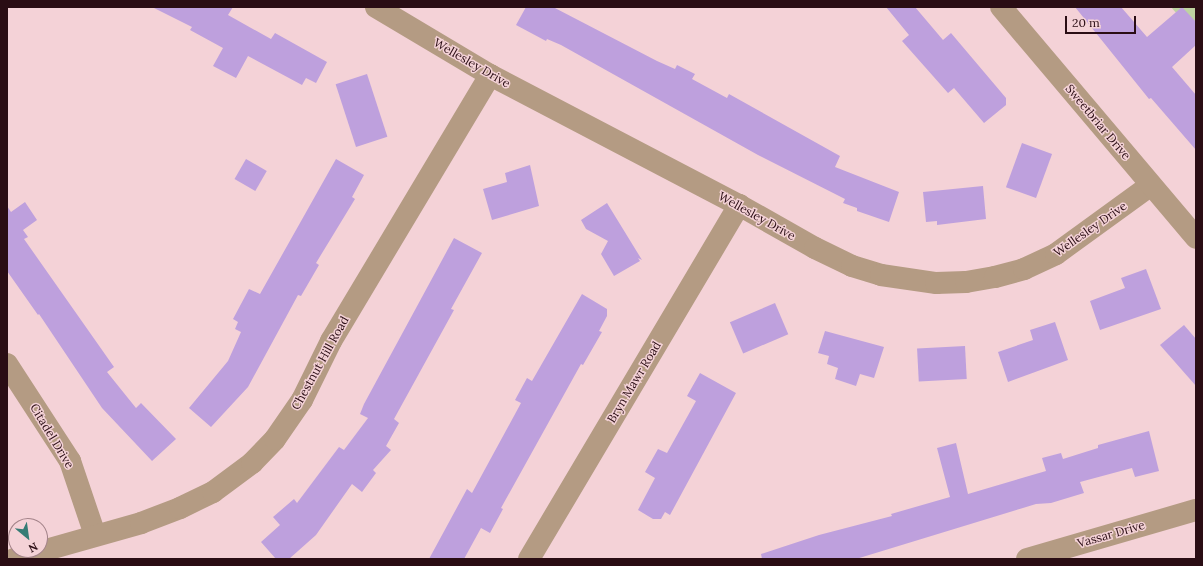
<!DOCTYPE html>
<html>
<head>
<meta charset="utf-8">
<style>
  body { margin:0 }
  #map { position:relative; width:1203px; height:566px; overflow:hidden; background:#f4d2d7; font-family:Lora,serif }
  div>[style] { position:absolute }
  .green>* { inset:0; background:#bed3a1 }
  .building>* { inset:0; background:#bea0dd; transform-origin:0 0 }
  .minor>* { height:22px; margin:-11px; padding:0 11px; transform-origin:11px; border-radius:11px; background:#b49b83 }
  span { translate:-50% -50%; white-space:nowrap; text-align:center; line-height:1.15; -webkit-text-stroke:3px #f4d2d7; paint-order:stroke }
  .street-label { font-size:12px; color:#2a0d14 }
  .frame { position:absolute; inset:0; border:8px solid #2a0d14; pointer-events:none }
  .north { position:absolute; left:8px; top:518px; width:40px; height:40px; box-sizing:border-box; background:#f4d2d7; border:1px solid #a38389; border-radius:50%; rotate:151deg; font-size:11px; font-weight:700; line-height:16px; text-align:center; color:#2a0d14 }
  .north::after { content:''; display:block; margin:auto; width:14px; height:18px; background:#357c75; clip-path:polygon(50% 0,100% 100%,50% 72%,0 100%) }
  .scale { position:absolute; left:1065px; top:16px; width:71px; height:18px; box-sizing:border-box; border:2px solid #2a0d14; border-top:0; padding-left:5px; font-size:12px; line-height:14px; white-space:nowrap; color:#2a0d14; -webkit-text-stroke:3px #f4d2d7; paint-order:stroke }
</style>
</head>
<body>
<div id="map">
  <div class="green">
    <i style="clip-path:polygon(1171px 7px,1196px 7px,1196px 36px)"></i>
  </div>
  <div class="building">
    <i style="clip-path:polygon(152px 7px,233px 7px,228px 15px,271px 39px,275px 33px,327px 62px,316px 83px,306px 78px,302px 85px,248px 56px,236px 78px,213px 66px,223px 48px,190px 30px,192px 27px)"></i>
    <i style="clip-path:polygon(526px 7px,553px 7px,657px 61px,675px 69px,677px 65px,695px 74px,692px 79px,727px 98px,729px 94px,840px 156px,835px 167px,899px 192px,889px 222px,857px 211px,857px 208px,843px 203px,845px 199px,758px 155px,561px 45px,547px 39px,546px 41px,516px 25px)"></i>
    <i style="clip-path:polygon(886px 7px,915px 7px,943px 40px,951px 33px,1006px 98px,1006px 105px,984px 123px,954px 88px,948px 93px,902px 41px,909px 35px)"></i>
    <i style="clip-path:polygon(1075px 7px,1121px 7px,1147px 37px,1182px 7px,1196px 22px,1196px 45px,1172px 67px,1196px 95px,1196px 150px,1151px 98px,1149px 99px)"></i>
    <i style="left:367px;top:74px;width:66px;height:33px;rotate:72deg"></i>
    <i style="left:1022px;top:143px;width:32px;height:47px;rotate:20deg"></i>
    <i style="left:246px;top:159px;width:24px;height:23px;rotate:30deg"></i>
    <i style="clip-path:polygon(336px 159px,364px 175px,352px 197px,355px 199px,316px 263px,319px 265px,301px 296px,298px 295px,248px 387px,211px 427px,189px 408px,228px 361px,241px 332px,235px 329px,238px 322px,233px 319px,249px 289px,260px 294px)"></i>
    <i style="clip-path:polygon(530px 165px,539px 206px,492px 220px,483px 189px,507px 182px,505px 173px)"></i>
    <i style="clip-path:polygon(983px 186px,986px 219px,937px 225px,937px 221px,926px 222px,923px 192px)"></i>
    <i style="clip-path:polygon(25px 202px,37px 220px,23px 230px,28px 237px,24px 239px,114px 367px,107px 372px,136px 408px,141px 403px,176px 439px,152px 461px,102px 408px,39px 314px,38px 315px,7px 271px,7px 206px,11px 212px)"></i>
    <i style="clip-path:polygon(607px 203px,642px 260px,638px 258px,640px 261px,614px 276px,601px 254px,608px 241px,586px 229px,581px 220px)"></i>
    <i style="clip-path:polygon(454px 238px,482px 253px,451px 309px,454px 310px,394px 419px,399px 423px,386px 446px,391px 450px,373px 470px,376px 473px,362px 492px,352px 484px,316px 535px,289px 559px,276px 559px,261px 542px,280px 525px,273px 517px,294px 499px,297px 503px,339px 447px,344px 450px,368px 418px,360px 414px,364px 404px)"></i>
    <i style="clip-path:polygon(1146px 269px,1161px 309px,1100px 330px,1090px 301px,1125px 288px,1121px 278px)"></i>
    <i style="clip-path:polygon(582px 294px,607px 309px,607px 316px,599px 331px,602px 332px,583px 365px,581px 364px,501px 508px,503px 509px,490px 533px,481px 528px,464px 559px,429px 559px,467px 489px,472px 493px,521px 403px,515px 400px,527px 378px,532px 381px)"></i>
    <i style="left:775px;top:303px;width:34px;height:49px;rotate:67deg"></i>
    <i style="clip-path:polygon(1055px 322px,1068px 360px,1008px 382px,998px 352px,1033px 340px,1030px 330px)"></i>
    <i style="clip-path:polygon(1184px 325px,1196px 339px,1196px 386px,1160px 345px)"></i>
    <i style="clip-path:polygon(825px 331px,884px 347px,874px 378px,860px 374px,856px 386px,835px 379px,838px 368px,827px 364px,829px 356px,818px 353px)"></i>
    <i style="left:965px;top:346px;width:33px;height:48px;rotate:87deg"></i>
    <i style="clip-path:polygon(700px 373px,736px 393px,670px 515px,665px 512px,661px 519px,653px 519px,638px 510px,655px 478px,645px 472px,658px 449px,667px 453px,696px 401px,687px 396px)"></i>
    <i style="clip-path:polygon(1149px 431px,1159px 471px,1135px 477px,1132px 468px,1080px 482px,1084px 493px,1051px 503px,1036px 504px,856px 559px,762px 559px,761px 554px,819px 535px,892px 516px,891px 514px,950px 497px,937px 448px,956px 443px,968px 494px,1046px 471px,1042px 458px,1061px 453px,1063px 459px,1098px 448px,1098px 445px)"></i>
  </div>
  <div class="minor">
    <i style="left:376px;top:7px;width:133px;rotate:30.8deg"></i>
    <i style="left:490px;top:75px;width:281px;rotate:27.6deg"></i>
    <i style="left:739px;top:205px;width:87px;rotate:29.5deg"></i>
    <i style="left:815px;top:248px;width:41px;rotate:25.9deg"></i>
    <i style="left:852px;top:266px;width:30px;rotate:17deg"></i>
    <i style="left:881px;top:275px;width:56px;rotate:8.3deg"></i>
    <i style="left:936px;top:283px;width:30px;rotate:-2deg"></i>
    <i style="left:966px;top:282px;width:29px;rotate:-10deg"></i>
    <i style="left:995px;top:277px;width:30px;rotate:-15deg"></i>
    <i style="left:1024px;top:269px;width:35px;rotate:-25deg"></i>
    <i style="left:1056px;top:254px;width:117px;rotate:-36deg"></i>
    <i style="left:1001px;top:7px;width:302px;rotate:49.8deg"></i>
    <i style="left:7px;top:364px;width:116px;rotate:57deg"></i>
    <i style="left:70px;top:461px;width:78px;rotate:71.3deg"></i>
    <i style="left:14px;top:559px;width:132px;rotate:-15.8deg"></i>
    <i style="left:141px;top:523px;width:42px;rotate:-21deg"></i>
    <i style="left:180px;top:508px;width:37px;rotate:-26deg"></i>
    <i style="left:213px;top:492px;width:49px;rotate:-36.6deg"></i>
    <i style="left:252px;top:463px;width:33px;rotate:-46deg"></i>
    <i style="left:275px;top:439px;width:47px;rotate:-55.3deg"></i>
    <i style="left:302px;top:400px;width:66px;rotate:-63.8deg"></i>
    <i style="left:331px;top:341px;width:310px;rotate:-59.1deg"></i>
    <i style="left:529px;top:559px;width:412px;rotate:-59.3deg"></i>
    <i style="left:1027px;top:559px;width:176px;rotate:-16.2deg"></i>
  </div>
  <div class="street-label">
    <span style="left:472px;top:63px;rotate:30deg">Wellesley Drive</span>
    <span style="left:1098px;top:122px;rotate:50deg">Sweetbriar Drive</span>
    <span style="left:757px;top:216px;rotate:29deg">Wellesley Drive</span>
    <span style="left:1090px;top:229px;rotate:-35deg">Wellesley Drive</span>
    <span style="left:320px;top:363px;rotate:-61deg">Chestnut Hill Road</span>
    <span style="left:634px;top:382px;rotate:-59deg">Bryn Mawr Road</span>
    <span style="left:52px;top:436px;rotate:59deg">Citadel Drive</span>
    <span style="left:1111px;top:534px;rotate:-16deg">Vassar Drive</span>
  </div>
  <div class="frame"></div>
  <div class="north">N</div>
  <div class="scale">20 m</div>
</div>
</body>
</html>
